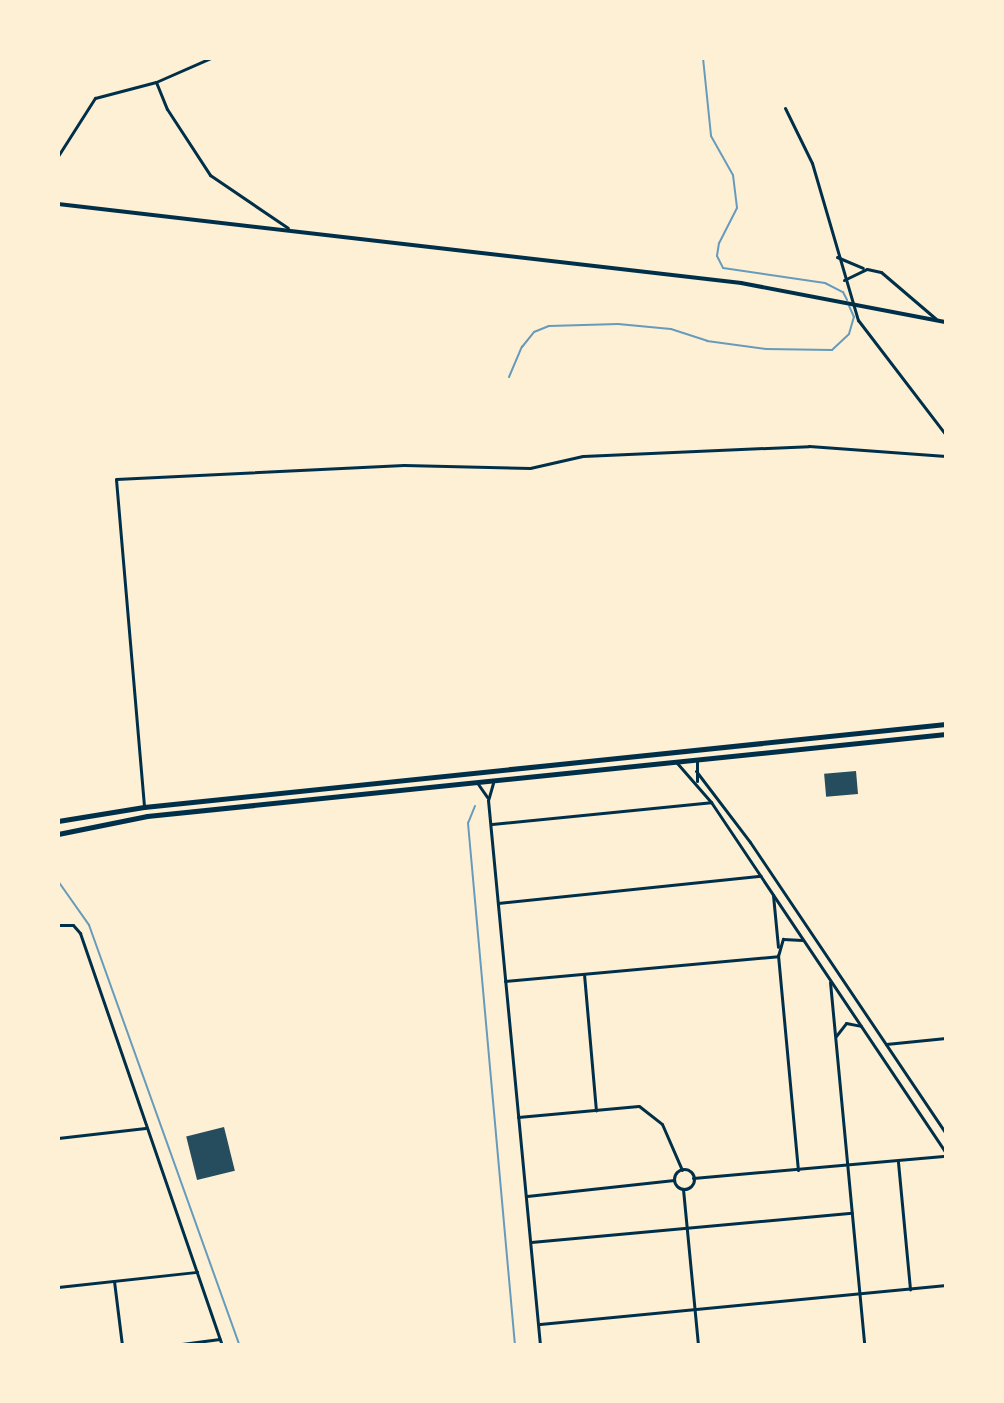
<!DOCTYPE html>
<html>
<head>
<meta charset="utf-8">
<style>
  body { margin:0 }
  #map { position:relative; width:1004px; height:1403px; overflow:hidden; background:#fdf0d5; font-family:Quicksand,sans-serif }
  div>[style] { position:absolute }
  .stream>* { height:2px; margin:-1px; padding:0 1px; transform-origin:1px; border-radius:1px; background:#669bbc }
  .building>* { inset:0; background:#264d5e; transform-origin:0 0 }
  .minor>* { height:3px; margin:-1.5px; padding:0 1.5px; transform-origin:1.5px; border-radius:1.5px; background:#003049 }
  .minor>.ring { margin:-1.5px; padding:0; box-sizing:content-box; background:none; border:3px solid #003049; border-radius:50% }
  .tertiary>* { height:4px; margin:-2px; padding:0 2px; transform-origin:2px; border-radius:2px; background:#003049 }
  .primary>* { height:5px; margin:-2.5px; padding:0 2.5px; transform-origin:2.5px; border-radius:2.5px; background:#003049 }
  span { translate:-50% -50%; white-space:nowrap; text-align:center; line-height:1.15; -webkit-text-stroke:8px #fdf0d5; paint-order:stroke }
  .frame { position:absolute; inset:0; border:60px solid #fdf0d5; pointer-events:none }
</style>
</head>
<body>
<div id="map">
  <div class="stream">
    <i style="left:703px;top:58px;width:78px;rotate:84.1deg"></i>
    <i style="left:711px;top:136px;width:45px;rotate:60.6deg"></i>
    <i style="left:733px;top:175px;width:33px;rotate:83deg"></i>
    <i style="left:737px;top:208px;width:39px;rotate:117deg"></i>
    <i style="left:719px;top:243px;width:13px;rotate:99deg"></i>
    <i style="left:717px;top:256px;width:13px;rotate:63deg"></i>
    <i style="left:723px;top:268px;width:103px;rotate:8.4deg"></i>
    <i style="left:825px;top:283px;width:20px;rotate:27deg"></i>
    <i style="left:843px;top:292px;width:9px;rotate:63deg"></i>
    <i style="left:509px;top:377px;width:33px;rotate:-67deg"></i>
    <i style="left:522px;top:347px;width:19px;rotate:-51deg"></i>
    <i style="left:534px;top:332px;width:16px;rotate:-22deg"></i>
    <i style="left:549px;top:326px;width:69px;rotate:-1.7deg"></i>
    <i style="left:618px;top:324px;width:53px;rotate:5.4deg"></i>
    <i style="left:671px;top:329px;width:38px;rotate:18deg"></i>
    <i style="left:707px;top:341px;width:60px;rotate:7.7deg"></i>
    <i style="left:766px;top:349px;width:66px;rotate:0.9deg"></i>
    <i style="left:832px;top:350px;width:23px;rotate:-43deg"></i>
    <i style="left:849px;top:334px;width:18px;rotate:-74deg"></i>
    <i style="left:854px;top:317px;width:12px;rotate:-114deg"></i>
    <i style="left:475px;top:806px;width:18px;rotate:112deg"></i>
    <i style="left:468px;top:823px;width:524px;rotate:84.86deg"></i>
    <i style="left:58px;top:881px;width:54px;rotate:54.8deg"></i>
    <i style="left:89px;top:925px;width:446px;rotate:70.3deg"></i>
  </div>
  <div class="building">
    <i style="left:856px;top:771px;width:23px;height:32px;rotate:85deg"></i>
    <i style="left:224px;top:1127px;width:45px;height:39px;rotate:76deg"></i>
  </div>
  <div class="minor">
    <i style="left:156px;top:82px;width:29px;rotate:68deg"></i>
    <i style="left:167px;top:109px;width:79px;rotate:56.9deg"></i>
    <i style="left:210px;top:175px;width:94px;rotate:34.2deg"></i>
    <i style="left:785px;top:108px;width:61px;rotate:63.9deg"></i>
    <i style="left:812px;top:163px;width:164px;rotate:73.7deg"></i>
    <i style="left:858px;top:320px;width:145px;rotate:52.6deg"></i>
    <i style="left:58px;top:156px;width:69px;rotate:-57.5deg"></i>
    <i style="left:95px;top:98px;width:63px;rotate:-14.7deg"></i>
    <i style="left:156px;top:82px;width:60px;rotate:-23.6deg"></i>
    <i style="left:837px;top:257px;width:28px;rotate:23deg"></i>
    <i style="left:844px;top:280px;width:25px;rotate:-26deg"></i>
    <i style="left:867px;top:269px;width:14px;rotate:12deg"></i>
    <i style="left:881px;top:272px;width:72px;rotate:40.5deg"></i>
    <i style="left:677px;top:763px;width:52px;rotate:48.9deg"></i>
    <i style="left:711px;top:802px;width:422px;rotate:56.2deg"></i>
    <i style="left:696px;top:771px;width:89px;rotate:52.7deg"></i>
    <i style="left:750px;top:842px;width:352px;rotate:56.1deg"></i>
    <i style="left:697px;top:781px;width:20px;rotate:-90deg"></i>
    <i style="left:493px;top:783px;width:18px;rotate:106deg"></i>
    <i style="left:488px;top:800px;width:547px;rotate:84.55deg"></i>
    <i style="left:478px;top:784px;width:16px;rotate:55deg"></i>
    <i style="left:144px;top:806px;width:328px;rotate:-94.9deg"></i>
    <i style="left:116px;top:479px;width:288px;rotate:-2.8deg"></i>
    <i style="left:404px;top:465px;width:126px;rotate:1.4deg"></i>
    <i style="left:530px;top:468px;width:54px;rotate:-12.8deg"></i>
    <i style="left:583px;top:456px;width:226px;rotate:-2.5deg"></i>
    <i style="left:809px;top:446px;width:137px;rotate:4.2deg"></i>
    <i style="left:492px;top:824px;width:220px;rotate:-5.7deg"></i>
    <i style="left:773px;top:895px;width:52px;rotate:84.5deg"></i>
    <i style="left:498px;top:903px;width:264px;rotate:-5.9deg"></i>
    <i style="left:58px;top:925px;width:15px"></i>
    <i style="left:73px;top:925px;width:11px;rotate:49deg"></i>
    <i style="left:80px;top:933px;width:436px;rotate:71deg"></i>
    <i style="left:778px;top:955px;width:216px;rotate:84.7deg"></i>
    <i style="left:584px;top:974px;width:137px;rotate:85deg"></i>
    <i style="left:505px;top:981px;width:274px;rotate:-5.2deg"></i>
    <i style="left:778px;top:956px;width:18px;rotate:-74deg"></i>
    <i style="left:783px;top:939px;width:19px;rotate:3deg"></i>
    <i style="left:830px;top:982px;width:365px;rotate:84.6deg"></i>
    <i style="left:836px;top:1036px;width:16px;rotate:-52deg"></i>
    <i style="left:846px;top:1023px;width:15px;rotate:11deg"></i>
    <i style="left:886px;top:1044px;width:60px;rotate:-5.7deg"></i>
    <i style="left:518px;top:1117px;width:121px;rotate:-5.2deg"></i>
    <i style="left:639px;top:1106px;width:29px;rotate:38deg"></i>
    <i style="left:662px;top:1124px;width:50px;rotate:66.5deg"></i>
    <i style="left:58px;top:1138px;width:88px;rotate:-6.6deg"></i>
    <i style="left:898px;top:1162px;width:128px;rotate:84.6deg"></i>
    <i class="ring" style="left:674px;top:1169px;width:17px;height:17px"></i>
    <i style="left:693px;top:1178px;width:254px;rotate:-5deg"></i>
    <i style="left:683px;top:1189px;width:157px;rotate:84.5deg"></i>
    <i style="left:527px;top:1196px;width:148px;rotate:-6.2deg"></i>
    <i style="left:531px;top:1242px;width:322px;rotate:-5.2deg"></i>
    <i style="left:114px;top:1281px;width:64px;rotate:82.9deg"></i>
    <i style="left:58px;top:1287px;width:140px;rotate:-6.2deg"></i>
    <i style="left:540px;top:1324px;width:408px;rotate:-5.5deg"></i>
    <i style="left:174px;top:1345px;width:46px;rotate:-7.4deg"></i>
  </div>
  <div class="tertiary">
    <i style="left:58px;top:204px;width:688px;rotate:6.6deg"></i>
    <i style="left:741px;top:283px;width:209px;rotate:10.8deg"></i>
  </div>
  <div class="primary">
    <i style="left:58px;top:821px;width:87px;rotate:-9.2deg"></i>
    <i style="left:144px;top:807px;width:806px;rotate:-5.91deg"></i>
    <i style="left:58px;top:834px;width:91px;rotate:-11.4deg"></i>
    <i style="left:147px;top:816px;width:803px;rotate:-5.86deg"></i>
  </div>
  <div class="frame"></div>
</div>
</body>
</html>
